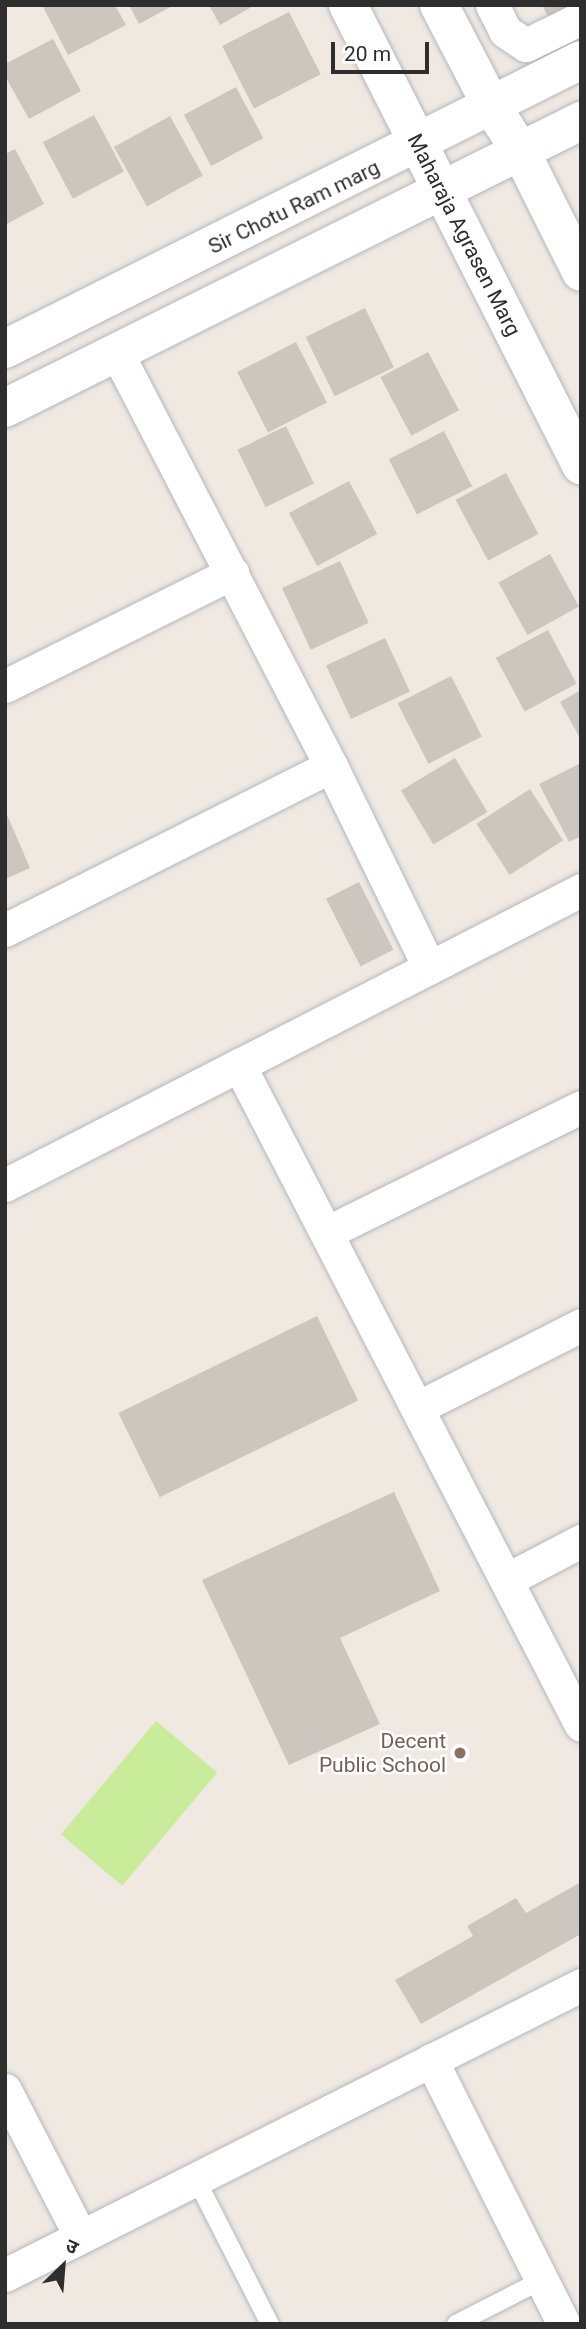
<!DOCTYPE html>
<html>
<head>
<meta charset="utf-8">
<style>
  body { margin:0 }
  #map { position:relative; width:586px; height:2329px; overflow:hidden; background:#efe9e1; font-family:Roboto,"Noto Sans Devanagari",sans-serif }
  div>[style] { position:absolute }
  .pitch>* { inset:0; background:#c9ec9a; transform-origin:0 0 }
  .building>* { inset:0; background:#cbc7bf; transform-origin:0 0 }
  .roads { filter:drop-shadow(0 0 2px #b4b7c1) drop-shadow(0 0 2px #b4b7c1) }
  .lane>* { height:18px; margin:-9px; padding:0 9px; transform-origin:9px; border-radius:9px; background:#fff }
  .street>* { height:33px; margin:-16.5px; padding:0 16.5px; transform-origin:16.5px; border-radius:16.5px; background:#fff }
  .secondary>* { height:38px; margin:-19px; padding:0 19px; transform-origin:19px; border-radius:19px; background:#fff }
  .dots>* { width:19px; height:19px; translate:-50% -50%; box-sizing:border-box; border:4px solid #fff; border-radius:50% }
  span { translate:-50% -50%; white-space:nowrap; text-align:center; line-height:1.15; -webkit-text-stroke:5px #fff; paint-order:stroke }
  .street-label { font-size:21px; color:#2e2e2e }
  .education-label { font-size:21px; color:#785e54 }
  .right { translate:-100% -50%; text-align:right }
  .frame { position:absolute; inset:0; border:7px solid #2e2e2e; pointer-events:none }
  .north { position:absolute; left:28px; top:2231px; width:70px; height:70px; -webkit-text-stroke:5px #fff; paint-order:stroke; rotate:25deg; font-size:19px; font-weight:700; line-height:28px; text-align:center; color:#2e2e2e }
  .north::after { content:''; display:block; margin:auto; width:24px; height:32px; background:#2e2e2e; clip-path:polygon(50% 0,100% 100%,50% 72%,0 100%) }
  .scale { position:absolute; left:331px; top:42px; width:98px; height:32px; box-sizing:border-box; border:4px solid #2e2e2e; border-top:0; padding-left:9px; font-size:21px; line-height:24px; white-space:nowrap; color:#2e2e2e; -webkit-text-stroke:5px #fff; paint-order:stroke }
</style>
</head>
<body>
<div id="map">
  <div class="pitch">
    <i style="left:156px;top:1721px;width:80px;height:148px;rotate:40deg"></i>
  </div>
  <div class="building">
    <i style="clip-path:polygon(42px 5px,115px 5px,126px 25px,68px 55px)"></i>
    <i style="clip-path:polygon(129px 5px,174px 5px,139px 24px)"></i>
    <i style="clip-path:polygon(209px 5px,255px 5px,220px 25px)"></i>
    <i style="clip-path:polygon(542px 5px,581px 5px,554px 29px)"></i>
    <i style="left:289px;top:12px;width:70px;height:75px;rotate:63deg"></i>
    <i style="clip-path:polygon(53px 39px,81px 91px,29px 119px,5px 76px,5px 64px)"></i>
    <i style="left:236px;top:87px;width:58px;height:59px;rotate:62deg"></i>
    <i style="left:94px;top:115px;width:64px;height:58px;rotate:62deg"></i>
    <i style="left:170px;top:116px;width:68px;height:64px;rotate:61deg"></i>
    <i style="clip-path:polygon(15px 149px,44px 204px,5px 225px,5px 154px)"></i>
    <i style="left:365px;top:308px;width:66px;height:66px;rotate:64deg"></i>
    <i style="left:296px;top:342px;width:68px;height:66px;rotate:63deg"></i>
    <i style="left:428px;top:352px;width:66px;height:54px;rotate:62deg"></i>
    <i style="left:286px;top:426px;width:64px;height:54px;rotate:64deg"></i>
    <i style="left:444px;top:431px;width:62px;height:62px;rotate:63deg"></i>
    <i style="left:506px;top:473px;width:69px;height:57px;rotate:62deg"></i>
    <i style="left:349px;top:481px;width:60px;height:68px;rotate:62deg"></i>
    <i style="left:550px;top:554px;width:60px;height:59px;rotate:61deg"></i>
    <i style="left:340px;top:561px;width:68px;height:64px;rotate:65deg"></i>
    <i style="left:548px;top:630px;width:61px;height:59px;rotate:62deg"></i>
    <i style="left:385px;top:638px;width:59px;height:65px;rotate:65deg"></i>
    <i style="left:451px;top:676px;width:68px;height:60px;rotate:63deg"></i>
    <i style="clip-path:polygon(581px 690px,581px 740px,560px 702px)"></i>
    <i style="left:455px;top:758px;width:63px;height:63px;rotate:59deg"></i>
    <i style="clip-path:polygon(581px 763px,581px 836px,569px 842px,539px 784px)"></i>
    <i style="left:530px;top:789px;width:61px;height:64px;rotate:57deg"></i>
    <i style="clip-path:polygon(5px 810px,30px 868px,5px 879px)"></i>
    <i style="left:359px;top:882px;width:76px;height:37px;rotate:63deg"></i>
    <i style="left:317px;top:1316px;width:94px;height:221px;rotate:64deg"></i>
    <i style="clip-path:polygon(394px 1492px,440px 1591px,340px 1638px,380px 1724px,289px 1765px,202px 1580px)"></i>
    <i style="clip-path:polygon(581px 1882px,581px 1934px,421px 2024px,395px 1980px,473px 1936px,467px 1926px,516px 1898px,526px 1913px)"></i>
  </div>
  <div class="roads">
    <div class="lane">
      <i style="left:196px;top:2179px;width:163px;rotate:63deg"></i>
      <i style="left:456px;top:2324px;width:97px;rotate:-27.1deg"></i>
    </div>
    <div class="street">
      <i style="left:492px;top:5px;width:29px;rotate:63deg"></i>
      <i style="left:505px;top:31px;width:25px;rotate:34deg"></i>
      <i style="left:526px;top:45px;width:61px;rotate:-26.1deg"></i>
      <i style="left:117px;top:353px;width:465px;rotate:62.6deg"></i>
      <i style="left:331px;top:766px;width:224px;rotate:64deg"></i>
      <i style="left:429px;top:967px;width:5px;rotate:-22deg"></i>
      <i style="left:5px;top:686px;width:254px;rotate:-26.5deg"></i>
      <i style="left:5px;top:930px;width:365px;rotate:-26.7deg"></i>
      <i style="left:239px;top:1065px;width:743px;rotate:62.61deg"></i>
      <i style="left:5px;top:1185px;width:647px;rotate:-27.12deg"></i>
      <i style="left:326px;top:1233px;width:284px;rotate:-26.3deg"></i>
      <i style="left:417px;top:1408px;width:184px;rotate:-26.8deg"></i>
      <i style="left:506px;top:1580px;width:85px;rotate:-27.5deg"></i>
      <i style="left:431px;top:2060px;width:296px;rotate:63.3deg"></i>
      <i style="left:5px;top:2090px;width:165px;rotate:62.7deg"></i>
      <i style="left:5px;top:2275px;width:645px;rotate:-26.72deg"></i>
    </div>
    <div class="secondary">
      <i style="left:348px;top:5px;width:516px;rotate:63.14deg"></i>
      <i style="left:439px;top:5px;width:115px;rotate:62.5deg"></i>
      <i style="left:492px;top:107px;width:54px;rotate:57.2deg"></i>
      <i style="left:521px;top:152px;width:134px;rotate:63.4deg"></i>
      <i style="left:5px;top:349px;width:644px;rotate:-26.64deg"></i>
      <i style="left:5px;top:408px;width:644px;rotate:-26.49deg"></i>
    </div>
  </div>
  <div class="dots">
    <i style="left:460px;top:1753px;background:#8d6e63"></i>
  </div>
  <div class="street-label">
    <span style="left:294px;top:207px;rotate:-26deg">Sir Chotu Ram marg</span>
    <span style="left:464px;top:235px;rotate:63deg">Maharaja Agrasen Marg</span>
  </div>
  <div class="education-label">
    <span class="right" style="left:446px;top:1753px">Decent<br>Public School</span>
  </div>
  <div class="frame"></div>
  <div class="north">उ</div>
  <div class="scale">20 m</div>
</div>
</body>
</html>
